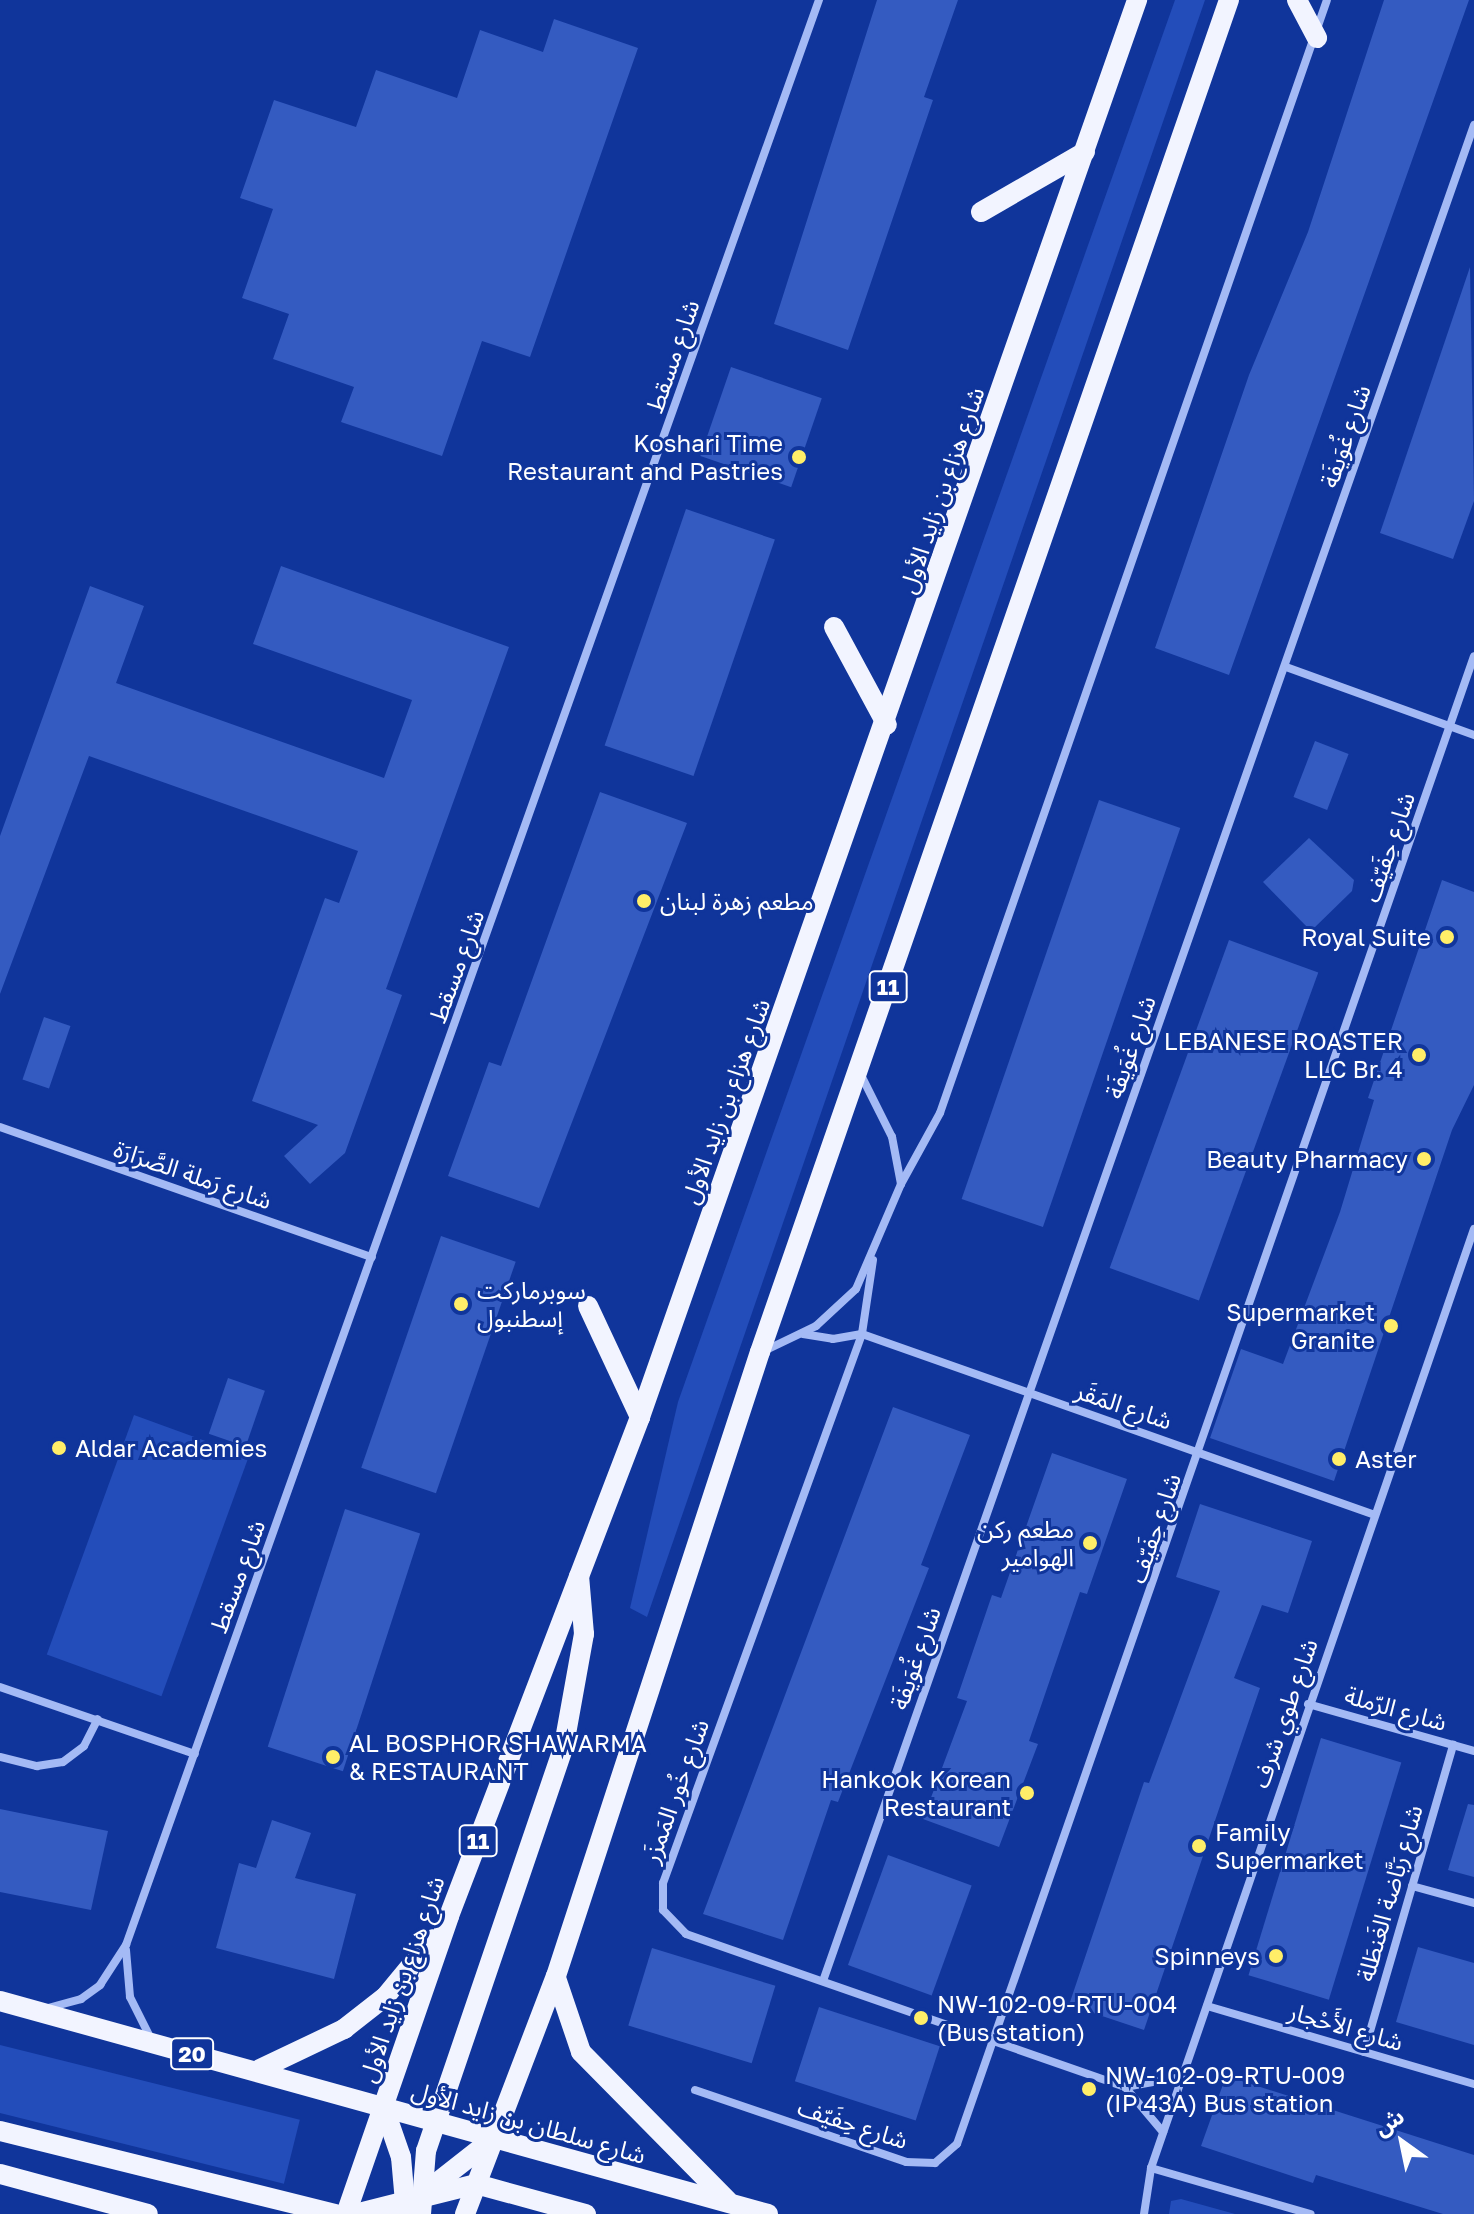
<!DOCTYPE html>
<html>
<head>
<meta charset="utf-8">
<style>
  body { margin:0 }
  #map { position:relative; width:1474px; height:2214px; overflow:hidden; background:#10359b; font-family:"Golos Text","Noto Sans Arabic",sans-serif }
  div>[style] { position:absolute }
  .green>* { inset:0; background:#234dba; transform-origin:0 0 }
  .building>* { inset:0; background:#345bc1; transform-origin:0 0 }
  .street>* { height:8px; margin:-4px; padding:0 4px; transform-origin:4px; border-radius:4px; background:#a4baf5 }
  .primary>* { height:20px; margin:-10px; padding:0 10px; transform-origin:10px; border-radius:10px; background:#f2f4ff }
  .dots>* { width:22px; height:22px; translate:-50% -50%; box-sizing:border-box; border:4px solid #10359b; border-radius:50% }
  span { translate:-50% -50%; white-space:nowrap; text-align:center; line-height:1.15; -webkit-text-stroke:6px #10359b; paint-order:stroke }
  .shield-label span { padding:2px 6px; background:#10359b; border:2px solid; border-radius:6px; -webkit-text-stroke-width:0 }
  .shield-label { font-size:22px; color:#fff; font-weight:700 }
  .street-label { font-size:24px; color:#fff }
  .poi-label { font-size:24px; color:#fff }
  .right { translate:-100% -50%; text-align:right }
  .left { translate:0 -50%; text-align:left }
  .north { position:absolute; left:1362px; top:2102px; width:80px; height:80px; -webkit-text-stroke:6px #10359b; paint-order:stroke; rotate:327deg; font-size:22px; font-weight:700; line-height:32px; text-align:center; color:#fff }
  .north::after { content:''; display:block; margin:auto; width:28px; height:36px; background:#fff; clip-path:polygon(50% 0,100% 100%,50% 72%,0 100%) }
</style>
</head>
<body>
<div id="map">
  <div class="green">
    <i style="clip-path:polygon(1175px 0,1205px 0,647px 1617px,630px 1608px,678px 1402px)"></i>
    <i style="left:134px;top:1415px;width:122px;height:255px;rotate:20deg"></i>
    <i style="left:0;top:2045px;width:309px;height:66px;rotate:14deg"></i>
    <i style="clip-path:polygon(1181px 2199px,1235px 2214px,1169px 2214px,1171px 2201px)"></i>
  </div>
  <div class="building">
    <i style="clip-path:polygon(877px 0,958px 0,924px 97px,933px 100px,848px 350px,774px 324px)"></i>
    <i style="clip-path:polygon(1384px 0,1469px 0,1229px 675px,1155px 648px,1249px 375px,1308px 232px)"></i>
    <i style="clip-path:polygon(554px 19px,638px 48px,530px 357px,482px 341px,442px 456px,341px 422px,354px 387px,273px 359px,289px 314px,242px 298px,273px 209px,240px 198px,274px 100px,356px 127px,376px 70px,457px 98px,480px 30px,543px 52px)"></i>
    <i style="clip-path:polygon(1470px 267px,1474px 501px,1453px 559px,1380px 533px)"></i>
    <i style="left:731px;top:367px;width:96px;height:94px;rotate:19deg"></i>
    <i style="left:686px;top:509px;width:94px;height:250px;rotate:19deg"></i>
    <i style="clip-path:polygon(281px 566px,509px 647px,386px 989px,402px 995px,345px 1153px,310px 1184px,284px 1156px,318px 1125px,252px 1101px,325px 898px,339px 903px,358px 851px,89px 756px,0 994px,0 836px,90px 586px,144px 606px,116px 683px,384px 778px,412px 700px,253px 644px)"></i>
    <i style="left:1315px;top:741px;width:36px;height:60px;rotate:21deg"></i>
    <i style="clip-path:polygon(600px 792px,687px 823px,539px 1208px,448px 1176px,489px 1062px,501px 1066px)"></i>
    <i style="left:1099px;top:800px;width:86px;height:422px;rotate:19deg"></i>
    <i style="clip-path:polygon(1309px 838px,1354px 880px,1352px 891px,1311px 931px,1263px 882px)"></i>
    <i style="clip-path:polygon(1442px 880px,1474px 892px,1474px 1085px,1452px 1130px,1334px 1481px,1210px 1438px,1241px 1349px,1283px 1364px,1340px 1212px,1374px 1100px,1368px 1098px)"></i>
    <i style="left:1229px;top:940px;width:95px;height:349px;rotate:20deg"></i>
    <i style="left:44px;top:1017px;width:28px;height:66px;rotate:19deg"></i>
    <i style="left:441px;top:1236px;width:79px;height:245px;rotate:19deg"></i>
    <i style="left:228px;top:1378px;width:39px;height:59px;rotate:19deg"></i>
    <i style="clip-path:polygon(893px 1407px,970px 1435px,921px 1565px,929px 1568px,838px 1802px,831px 1800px,783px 1940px,703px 1914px)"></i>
    <i style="clip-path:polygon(1052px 1453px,1127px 1479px,1087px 1594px,1080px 1592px,1029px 1741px,1038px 1744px,999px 1847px,923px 1819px,967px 1701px,957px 1698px,992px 1595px,1001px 1598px)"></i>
    <i style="clip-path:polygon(1200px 1504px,1312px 1541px,1288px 1613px,1262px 1605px,1234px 1678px,1260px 1688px,1144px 2030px,1069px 2005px,1144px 1782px,1149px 1783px,1220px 1591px,1176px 1577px)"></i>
    <i style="left:345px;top:1509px;width:79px;height:250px;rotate:18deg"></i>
    <i style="left:1321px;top:1738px;width:84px;height:248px;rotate:17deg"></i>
    <i style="clip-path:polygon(1468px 1804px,1474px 1805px,1474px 1877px,1448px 1870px)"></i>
    <i style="clip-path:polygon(0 1809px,108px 1831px,91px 1910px,0 1892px)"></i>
    <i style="clip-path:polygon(272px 1820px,311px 1833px,295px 1878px,356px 1894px,334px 1979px,216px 1948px,239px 1863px,256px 1868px)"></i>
    <i style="left:888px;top:1855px;width:89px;height:117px;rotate:20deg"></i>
    <i style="clip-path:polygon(1418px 1947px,1474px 1963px,1474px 2045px,1396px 2022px)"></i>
    <i style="left:652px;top:1948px;width:129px;height:81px;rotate:17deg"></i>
    <i style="left:819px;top:2007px;width:127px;height:78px;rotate:18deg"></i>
    <i style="clip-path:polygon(1226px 2076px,1474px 2155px,1474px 2214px,1443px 2214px,1316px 2175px,1313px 2183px,1201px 2146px)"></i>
  </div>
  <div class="street">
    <i style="left:1286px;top:667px;width:200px;rotate:19.9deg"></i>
    <i style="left:0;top:1127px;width:394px;rotate:19.3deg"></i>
    <i style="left:901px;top:1184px;width:81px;rotate:-61.2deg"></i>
    <i style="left:940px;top:1113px;width:1178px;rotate:-70.83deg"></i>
    <i style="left:873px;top:1260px;width:75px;rotate:98.5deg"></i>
    <i style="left:862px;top:1334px;width:584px;rotate:109.92deg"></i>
    <i style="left:663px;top:1883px;width:27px;rotate:90deg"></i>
    <i style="left:663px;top:1910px;width:33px;rotate:46deg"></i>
    <i style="left:686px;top:1934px;width:465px;rotate:19.2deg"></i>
    <i style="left:1125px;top:2087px;width:58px;rotate:-10deg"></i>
    <i style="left:803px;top:1334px;width:30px;rotate:9deg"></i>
    <i style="left:833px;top:1339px;width:29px;rotate:-10deg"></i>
    <i style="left:862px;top:1334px;width:541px;rotate:19.44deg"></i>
    <i style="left:764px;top:1351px;width:58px;rotate:-25.7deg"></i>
    <i style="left:816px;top:1326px;width:54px;rotate:-42.8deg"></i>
    <i style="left:856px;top:1289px;width:114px;rotate:-66.8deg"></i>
    <i style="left:901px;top:1184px;width:48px;rotate:-100.8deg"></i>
    <i style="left:892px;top:1137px;width:72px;rotate:-116.6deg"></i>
    <i style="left:0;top:1687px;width:206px;rotate:19deg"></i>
    <i style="left:1308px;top:1704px;width:173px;rotate:15.8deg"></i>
    <i style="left:0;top:1757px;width:38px;rotate:14deg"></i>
    <i style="left:37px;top:1766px;width:26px;rotate:-9deg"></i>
    <i style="left:63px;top:1762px;width:26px;rotate:-37deg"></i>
    <i style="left:84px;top:1746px;width:30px;rotate:-63deg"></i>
    <i style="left:1412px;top:1886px;width:64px;rotate:15.3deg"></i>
    <i style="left:126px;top:1950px;width:47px;rotate:85.1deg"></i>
    <i style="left:130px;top:1997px;width:47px;rotate:63.4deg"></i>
    <i style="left:823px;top:1981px;width:1967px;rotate:-70.67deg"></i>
    <i style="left:1207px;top:2006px;width:278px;rotate:16.3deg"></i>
    <i style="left:48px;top:2008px;width:34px;rotate:-15deg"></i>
    <i style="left:81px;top:1999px;width:24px;rotate:-36deg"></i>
    <i style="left:100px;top:1985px;width:48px;rotate:-57deg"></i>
    <i style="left:126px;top:1945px;width:2065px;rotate:-70.39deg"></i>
    <i style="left:1364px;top:2052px;width:320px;rotate:-73.8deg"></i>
    <i style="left:1125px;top:2087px;width:59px;rotate:49.8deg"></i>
    <i style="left:695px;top:2090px;width:223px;rotate:18.8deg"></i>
    <i style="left:906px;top:2162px;width:29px;rotate:2deg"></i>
    <i style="left:935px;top:2163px;width:29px;rotate:-41deg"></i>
    <i style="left:957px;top:2144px;width:1575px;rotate:-70.84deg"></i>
    <i style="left:1151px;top:2168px;width:166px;rotate:16.1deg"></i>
    <i style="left:1144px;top:2214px;width:47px;rotate:-81.3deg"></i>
    <i style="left:1151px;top:2168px;width:993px;rotate:-71.02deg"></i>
  </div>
  <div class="primary">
    <i style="left:1297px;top:0;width:43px;rotate:62.2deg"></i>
    <i style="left:981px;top:212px;width:120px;rotate:-30deg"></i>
    <i style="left:834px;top:627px;width:111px;rotate:61.6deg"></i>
    <i style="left:588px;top:1306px;width:123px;rotate:64.9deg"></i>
    <i style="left:556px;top:1978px;width:78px;rotate:71.3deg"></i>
    <i style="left:581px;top:2052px;width:209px;rotate:45.4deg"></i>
    <i style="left:0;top:2001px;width:797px;rotate:15.5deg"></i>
    <i style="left:256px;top:2071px;width:98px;rotate:-25.5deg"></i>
    <i style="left:344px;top:2029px;width:52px;rotate:-38deg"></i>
    <i style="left:385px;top:1997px;width:75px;rotate:-50.4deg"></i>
    <i style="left:384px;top:2108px;width:52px;rotate:70.9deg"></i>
    <i style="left:401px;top:2157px;width:56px;rotate:84.9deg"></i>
    <i style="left:0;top:2131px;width:346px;rotate:13.9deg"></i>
    <i style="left:0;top:2174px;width:153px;rotate:15.1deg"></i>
    <i style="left:430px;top:2188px;width:76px;rotate:-38.1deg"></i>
    <i style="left:346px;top:2214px;width:315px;rotate:-70.9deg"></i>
    <i style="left:449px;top:1916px;width:534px;rotate:-69.05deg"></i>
    <i style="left:640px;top:1417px;width:1502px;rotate:-70.67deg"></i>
    <i style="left:355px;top:2214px;width:44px;rotate:-14.3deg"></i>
    <i style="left:386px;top:2214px;width:38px;rotate:-25deg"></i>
    <i style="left:420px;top:2198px;width:58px;rotate:-14deg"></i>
    <i style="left:476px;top:2184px;width:114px;rotate:15.3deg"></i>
    <i style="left:421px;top:2214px;width:63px;rotate:-85.5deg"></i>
    <i style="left:426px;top:2151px;width:429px;rotate:-71.2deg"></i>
    <i style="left:564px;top:1745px;width:113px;rotate:-79.8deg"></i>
    <i style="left:584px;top:1634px;width:58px;rotate:-94.9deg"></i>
    <i style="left:465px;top:2214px;width:255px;rotate:-69.1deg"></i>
    <i style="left:556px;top:1976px;width:656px;rotate:-71.9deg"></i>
    <i style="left:760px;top:1352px;width:1431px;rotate:-70.87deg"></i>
  </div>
  <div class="dots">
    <i style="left:799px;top:457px;background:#ffee68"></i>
    <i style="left:644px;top:901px;background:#ffee68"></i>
    <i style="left:1447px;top:937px;background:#ffee68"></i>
    <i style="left:1419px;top:1055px;background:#ffee68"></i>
    <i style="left:1424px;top:1159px;background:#ffee68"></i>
    <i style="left:461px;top:1304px;background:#ffee68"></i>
    <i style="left:1391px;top:1326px;background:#ffee68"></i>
    <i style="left:59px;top:1448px;background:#ffee68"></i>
    <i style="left:1339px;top:1459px;background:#ffee68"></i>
    <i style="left:1090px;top:1543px;background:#ffee68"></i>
    <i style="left:333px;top:1757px;background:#ffee68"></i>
    <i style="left:1027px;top:1793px;background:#ffee68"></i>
    <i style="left:1199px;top:1846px;background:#ffee68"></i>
    <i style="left:1276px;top:1956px;background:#ffee68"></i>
    <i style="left:921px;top:2018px;background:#ffee68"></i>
    <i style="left:1089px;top:2089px;background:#ffee68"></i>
  </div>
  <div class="shield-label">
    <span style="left:888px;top:987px">11</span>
    <span style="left:478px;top:1841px">11</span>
    <span style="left:192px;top:2054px">20</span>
  </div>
  <div class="street-label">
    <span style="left:672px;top:356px;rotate:-71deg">شارع مسقط</span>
    <span style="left:1345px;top:436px;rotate:-71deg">شارع غُوَيفَة</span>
    <span style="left:941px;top:490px;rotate:-71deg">شارع هزاع بن زايد الأول</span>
    <span style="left:1388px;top:847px;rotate:-71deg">شارع حِفَيّف</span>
    <span style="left:456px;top:966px;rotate:-70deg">شارع مسقط</span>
    <span style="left:1130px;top:1047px;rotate:-71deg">شارع غُوَيفَة</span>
    <span style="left:725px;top:1101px;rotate:-70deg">شارع هزاع بن زايد الأول</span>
    <span style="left:193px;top:1174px;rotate:19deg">شارع رَملة الصَّرَارَة</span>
    <span style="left:1124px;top:1405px;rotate:19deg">شارع المَقَر</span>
    <span style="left:1154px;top:1528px;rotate:-71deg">شارع حِفَيّف</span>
    <span style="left:237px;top:1576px;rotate:-70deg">شارع مسقط</span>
    <span style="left:915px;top:1658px;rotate:-71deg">شارع غُوَيفَة</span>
    <span style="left:1396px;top:1708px;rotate:16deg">شارع الرّملة</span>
    <span style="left:1284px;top:1713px;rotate:-71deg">شارع طوي شرف</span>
    <span style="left:675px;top:1791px;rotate:-70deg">شارع خُور المَمزَر</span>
    <span style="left:1389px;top:1893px;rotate:-74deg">شارع رَبَّاضة الغَنطَلة</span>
    <span style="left:401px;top:1979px;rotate:-71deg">شارع هزاع بن زايد الأول</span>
    <span style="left:1346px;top:2026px;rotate:16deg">شارع الأَحْجار</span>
    <span style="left:529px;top:2122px;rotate:16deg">شارع سلطان بن زايد الأول</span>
    <span style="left:853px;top:2123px;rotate:18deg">شارع حِفَيّف</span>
  </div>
  <div class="poi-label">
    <span class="right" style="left:783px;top:457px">Koshari Time<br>Restaurant and Pastries</span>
    <span class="left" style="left:660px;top:901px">مطعم زهرة لبنان</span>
    <span class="right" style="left:1431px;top:937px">Royal Suite</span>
    <span class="right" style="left:1403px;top:1055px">LEBANESE ROASTER<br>LLC Br. 4</span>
    <span class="right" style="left:1408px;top:1159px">Beauty Pharmacy</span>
    <span class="left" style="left:477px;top:1304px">سوبرماركت<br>إسطنبول</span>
    <span class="right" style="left:1375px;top:1326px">Supermarket<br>Granite</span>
    <span class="left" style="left:75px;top:1448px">Aldar Academies</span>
    <span class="left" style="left:1355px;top:1459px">Aster</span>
    <span class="right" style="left:1074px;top:1543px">مطعم ركن<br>الهوامير</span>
    <span class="left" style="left:349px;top:1757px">AL BOSPHOR SHAWARMA<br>&amp; RESTAURANT</span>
    <span class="right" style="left:1011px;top:1793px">Hankook Korean<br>Restaurant</span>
    <span class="left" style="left:1215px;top:1846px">Family<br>Supermarket</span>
    <span class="right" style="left:1260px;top:1956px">Spinneys</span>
    <span class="left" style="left:937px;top:2018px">NW-102-09-RTU-004<br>(Bus station)</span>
    <span class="left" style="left:1105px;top:2089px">NW-102-09-RTU-009<br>(IP 43A) Bus station</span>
  </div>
  <div class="north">ش</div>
</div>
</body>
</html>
